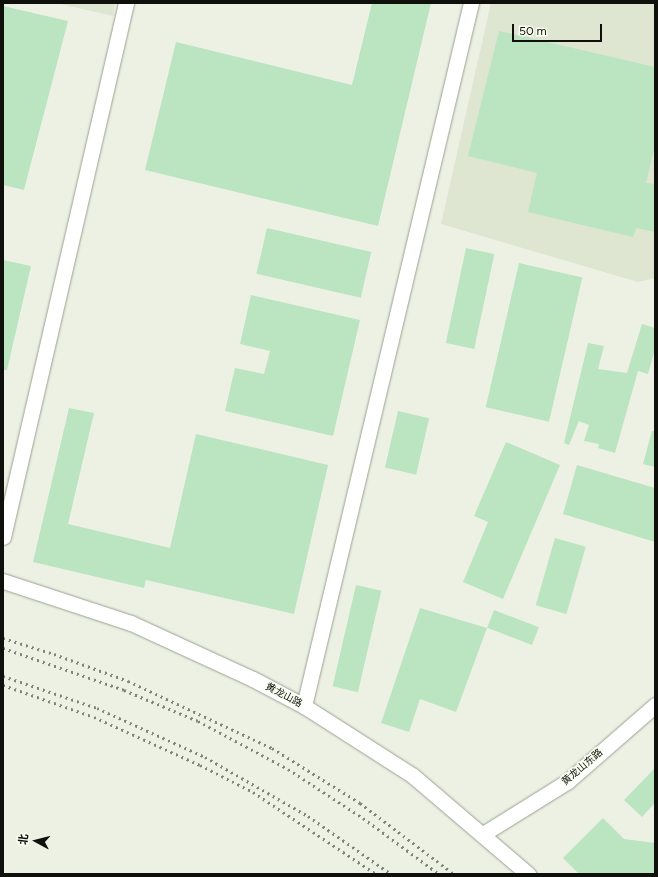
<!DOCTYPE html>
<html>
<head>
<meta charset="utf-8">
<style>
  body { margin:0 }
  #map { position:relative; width:658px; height:877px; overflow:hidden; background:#edf1e4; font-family:Figtree,"Noto Sans SC",sans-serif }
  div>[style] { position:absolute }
  .built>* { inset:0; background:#dee5d1 }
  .building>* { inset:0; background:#bbe4c1; transform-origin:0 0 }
  .roads { filter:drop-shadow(0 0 1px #9ca094) drop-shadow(0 0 1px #9ca094) }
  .minor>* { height:15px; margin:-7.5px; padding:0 7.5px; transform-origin:7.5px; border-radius:7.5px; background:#fff }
  .rail>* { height:3px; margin-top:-1.5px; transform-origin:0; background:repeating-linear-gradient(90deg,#81847b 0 2px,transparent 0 6px) }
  span { translate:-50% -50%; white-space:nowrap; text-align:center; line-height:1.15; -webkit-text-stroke:3px #fafef1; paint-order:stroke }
  .street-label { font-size:10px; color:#0f100c }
  .frame { position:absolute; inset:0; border:4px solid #0f100c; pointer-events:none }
  .north { position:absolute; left:16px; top:821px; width:40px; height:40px; -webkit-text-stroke:3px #fafef1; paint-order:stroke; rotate:277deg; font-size:11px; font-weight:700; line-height:16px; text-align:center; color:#0f100c }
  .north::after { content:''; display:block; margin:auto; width:14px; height:18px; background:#0f100c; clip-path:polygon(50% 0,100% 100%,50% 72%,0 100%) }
  .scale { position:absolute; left:512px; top:24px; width:90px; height:18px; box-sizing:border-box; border:2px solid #0f100c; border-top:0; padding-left:5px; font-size:12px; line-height:14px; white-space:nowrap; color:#0f100c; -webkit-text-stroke:3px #fafef1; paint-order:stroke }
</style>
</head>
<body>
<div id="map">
  <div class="built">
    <i style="clip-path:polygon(56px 3px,115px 3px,113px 16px)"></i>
    <i style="clip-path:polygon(491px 3px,655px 3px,655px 278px,638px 282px,441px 224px)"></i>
  </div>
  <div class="building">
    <i style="clip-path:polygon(372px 3px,431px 3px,378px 226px,145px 170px,176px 42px,352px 85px)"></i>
    <i style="clip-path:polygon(3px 6px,68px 21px,24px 190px,3px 185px)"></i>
    <i style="clip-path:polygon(499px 31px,655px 67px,655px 145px,646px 183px,655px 184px,655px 232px,636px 228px,633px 237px,528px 212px,537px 173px,468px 156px)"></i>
    <i style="left:267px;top:228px;width:107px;height:47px;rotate:13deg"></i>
    <i style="left:466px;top:248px;width:29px;height:97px;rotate:12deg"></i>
    <i style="clip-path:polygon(3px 260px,31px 266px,7px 370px,3px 370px)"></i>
    <i style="left:519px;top:263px;width:65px;height:148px;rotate:13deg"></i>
    <i style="clip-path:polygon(251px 295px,360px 320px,333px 436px,225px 411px,235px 368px,264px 374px,270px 351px,240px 344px)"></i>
    <i style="clip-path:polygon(642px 324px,655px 328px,655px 349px,648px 374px,638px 371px,615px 453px,598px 448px,599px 444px,584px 441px,589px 425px,579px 421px,569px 445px,564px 443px,588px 343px,604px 346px,598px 369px,627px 373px)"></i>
    <i style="clip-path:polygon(69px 408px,94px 413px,68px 524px,170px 548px,196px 434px,328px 465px,294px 614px,146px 580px,144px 588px,33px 562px)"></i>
    <i style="left:398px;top:411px;width:32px;height:58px;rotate:13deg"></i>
    <i style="clip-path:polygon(652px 431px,655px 431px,655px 467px,643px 464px)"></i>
    <i style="clip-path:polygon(506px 442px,560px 465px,503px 599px,463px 582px,488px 522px,474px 516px)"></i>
    <i style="clip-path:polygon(577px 465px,655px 488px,655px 542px,563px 514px)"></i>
    <i style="left:555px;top:538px;width:32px;height:70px;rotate:16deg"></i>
    <i style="left:356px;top:585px;width:26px;height:104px;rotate:13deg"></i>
    <i style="clip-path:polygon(420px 608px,487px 628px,456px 712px,420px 699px,409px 732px,381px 723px)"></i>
    <i style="left:494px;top:610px;width:48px;height:19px;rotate:21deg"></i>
    <i style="clip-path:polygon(655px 768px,655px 803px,642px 817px,624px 800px)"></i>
    <i style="clip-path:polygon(603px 818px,624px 839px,655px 843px,655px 874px,579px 874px,563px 858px)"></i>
  </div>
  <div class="roads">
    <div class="minor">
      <i style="left:3px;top:537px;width:548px;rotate:-77.03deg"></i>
      <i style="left:3px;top:581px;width:135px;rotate:18.2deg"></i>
      <i style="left:131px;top:623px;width:134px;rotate:24.7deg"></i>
      <i style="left:253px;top:679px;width:58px;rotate:27.9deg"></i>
      <i style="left:304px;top:706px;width:128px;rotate:32.6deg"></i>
      <i style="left:412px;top:775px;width:153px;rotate:40.5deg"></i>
      <i style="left:304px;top:706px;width:723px;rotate:-76.64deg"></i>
      <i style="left:483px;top:834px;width:100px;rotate:-31.9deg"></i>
      <i style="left:568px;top:781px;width:116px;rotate:-41.1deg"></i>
    </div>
  </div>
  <div class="rail">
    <i style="left:3px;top:638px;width:53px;rotate:17.4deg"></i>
    <i style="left:54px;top:654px;width:79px;rotate:20deg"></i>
    <i style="left:128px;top:681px;width:159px;rotate:25deg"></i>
    <i style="left:272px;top:748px;width:104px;rotate:32deg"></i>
    <i style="left:360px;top:803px;width:118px;rotate:37.1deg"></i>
    <i style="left:3px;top:648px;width:128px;rotate:19.1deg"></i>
    <i style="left:124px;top:690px;width:80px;rotate:22.7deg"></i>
    <i style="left:198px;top:721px;width:102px;rotate:28.1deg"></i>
    <i style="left:288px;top:769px;width:90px;rotate:33.2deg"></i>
    <i style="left:363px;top:818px;width:94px;rotate:36.4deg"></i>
    <i style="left:3px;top:676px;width:99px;rotate:18.8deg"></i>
    <i style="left:97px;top:708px;width:119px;rotate:24.4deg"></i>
    <i style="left:205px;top:757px;width:119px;rotate:29.8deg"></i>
    <i style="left:308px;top:816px;width:101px;rotate:34.9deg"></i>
    <i style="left:3px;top:685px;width:96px;rotate:19.4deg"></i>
    <i style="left:94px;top:717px;width:116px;rotate:24.4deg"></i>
    <i style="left:200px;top:765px;width:59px;rotate:27deg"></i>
    <i style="left:253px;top:792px;width:148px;rotate:33.7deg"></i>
  </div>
  <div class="street-label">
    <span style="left:284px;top:695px;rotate:28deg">黄龙山路</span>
    <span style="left:582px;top:767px;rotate:-40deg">黄龙山东路</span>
  </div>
  <div class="frame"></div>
  <div class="north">北</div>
  <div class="scale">50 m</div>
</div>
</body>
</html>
